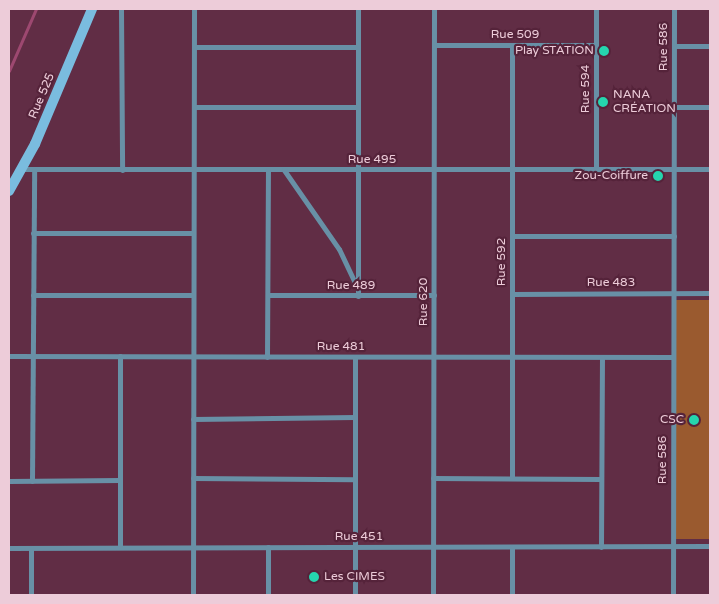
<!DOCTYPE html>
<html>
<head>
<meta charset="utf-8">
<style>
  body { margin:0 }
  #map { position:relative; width:719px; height:604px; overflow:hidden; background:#612d45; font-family:"Varela Round",sans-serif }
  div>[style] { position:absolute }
  .green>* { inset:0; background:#9a5a2f; transform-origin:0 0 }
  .stream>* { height:2.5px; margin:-1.25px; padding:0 1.25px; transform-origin:1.25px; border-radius:1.25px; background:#9d4870 }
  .minor>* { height:5px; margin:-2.5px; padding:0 2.5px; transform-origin:2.5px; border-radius:2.5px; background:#6890a6 }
  .secondary>* { height:10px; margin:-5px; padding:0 5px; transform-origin:5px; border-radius:5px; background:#7abcdf }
  .dots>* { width:14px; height:14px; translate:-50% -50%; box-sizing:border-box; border:2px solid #55233a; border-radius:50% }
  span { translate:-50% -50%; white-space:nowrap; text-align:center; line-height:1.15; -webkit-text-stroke:4.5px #55233a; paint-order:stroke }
  .street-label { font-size:12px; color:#edccd9 }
  .poi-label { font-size:12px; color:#edccd9 }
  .right { translate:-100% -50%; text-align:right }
  .left { translate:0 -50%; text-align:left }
  .frame { position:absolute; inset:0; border:10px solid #edccd9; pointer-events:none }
</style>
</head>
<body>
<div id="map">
  <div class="green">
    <i style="left:676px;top:300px;width:34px;height:239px"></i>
  </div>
  <div class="stream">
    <i style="left:9px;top:71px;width:68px;rotate:-66.5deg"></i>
  </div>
  <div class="minor">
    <i style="left:121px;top:9px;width:161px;rotate:89.6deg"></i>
    <i style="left:434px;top:45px;width:162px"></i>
    <i style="left:674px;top:46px;width:36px"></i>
    <i style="left:194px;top:47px;width:164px"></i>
    <i style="left:194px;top:107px;width:164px"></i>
    <i style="left:674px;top:107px;width:36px"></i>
    <i style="left:22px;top:169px;width:688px"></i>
    <i style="left:596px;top:169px;width:160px;rotate:-90deg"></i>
    <i style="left:284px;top:170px;width:96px;rotate:55.2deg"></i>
    <i style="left:339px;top:249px;width:42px;rotate:64.7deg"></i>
    <i style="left:33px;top:233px;width:160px"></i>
    <i style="left:512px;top:236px;width:162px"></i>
    <i style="left:512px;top:294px;width:198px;rotate:-0.3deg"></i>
    <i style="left:33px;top:295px;width:160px"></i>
    <i style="left:268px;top:295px;width:166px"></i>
    <i style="left:358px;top:296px;width:287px;rotate:-90deg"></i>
    <i style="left:9px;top:356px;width:664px;rotate:0.09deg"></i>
    <i style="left:267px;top:357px;width:187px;rotate:-89.7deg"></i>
    <i style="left:193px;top:419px;width:162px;rotate:-0.7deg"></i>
    <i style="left:193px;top:478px;width:162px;rotate:0.4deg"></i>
    <i style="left:433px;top:478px;width:168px;rotate:0.3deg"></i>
    <i style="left:512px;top:478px;width:433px;rotate:-90deg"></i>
    <i style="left:9px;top:481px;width:111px;rotate:-0.5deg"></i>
    <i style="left:32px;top:481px;width:311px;rotate:-89.6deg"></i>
    <i style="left:120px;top:547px;width:191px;rotate:-90deg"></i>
    <i style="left:601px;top:547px;width:190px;rotate:-89.7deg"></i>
    <i style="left:9px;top:548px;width:701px;rotate:-0.16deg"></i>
    <i style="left:31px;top:595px;width:47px;rotate:-90deg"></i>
    <i style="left:193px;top:595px;width:586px;rotate:-89.9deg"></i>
    <i style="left:268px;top:595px;width:48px;rotate:-90deg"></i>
    <i style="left:355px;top:595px;width:238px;rotate:-90deg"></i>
    <i style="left:433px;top:595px;width:586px;rotate:-89.9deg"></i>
    <i style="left:512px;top:595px;width:48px;rotate:-90deg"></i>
    <i style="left:673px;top:595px;width:586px;rotate:-89.9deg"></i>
  </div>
  <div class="secondary">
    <i style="left:9px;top:191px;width:54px;rotate:-61deg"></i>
    <i style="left:35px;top:144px;width:147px;rotate:-67.1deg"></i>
  </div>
  <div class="dots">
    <i style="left:604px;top:51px;background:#25d5ae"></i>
    <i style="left:603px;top:102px;background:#25d5ae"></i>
    <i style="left:658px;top:176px;background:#25d5ae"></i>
    <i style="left:694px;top:420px;background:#25d5ae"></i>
    <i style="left:314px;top:577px;background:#25d5ae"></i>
  </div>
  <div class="street-label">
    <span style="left:515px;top:35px">Rue 509</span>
    <span style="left:664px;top:47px;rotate:-90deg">Rue 586</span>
    <span style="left:586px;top:89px;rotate:-90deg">Rue 594</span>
    <span style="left:42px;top:96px;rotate:-67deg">Rue 525</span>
    <span style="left:372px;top:160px">Rue 495</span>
    <span style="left:502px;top:262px;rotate:-90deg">Rue 592</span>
    <span style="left:611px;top:283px">Rue 483</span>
    <span style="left:351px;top:286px">Rue 489</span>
    <span style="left:424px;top:302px;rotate:-90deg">Rue 620</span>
    <span style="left:341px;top:347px">Rue 481</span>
    <span style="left:663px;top:460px;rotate:-90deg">Rue 586</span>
    <span style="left:359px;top:537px">Rue 451</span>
  </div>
  <div class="poi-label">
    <span class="right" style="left:594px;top:51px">Play STATION</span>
    <span class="left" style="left:613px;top:102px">NANA<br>CRÉATION</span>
    <span class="right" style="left:648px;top:176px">Zou-Coiffure</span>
    <span class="right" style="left:684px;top:420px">CSC</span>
    <span class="left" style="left:324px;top:577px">Les CIMES</span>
  </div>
  <div class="frame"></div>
</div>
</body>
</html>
